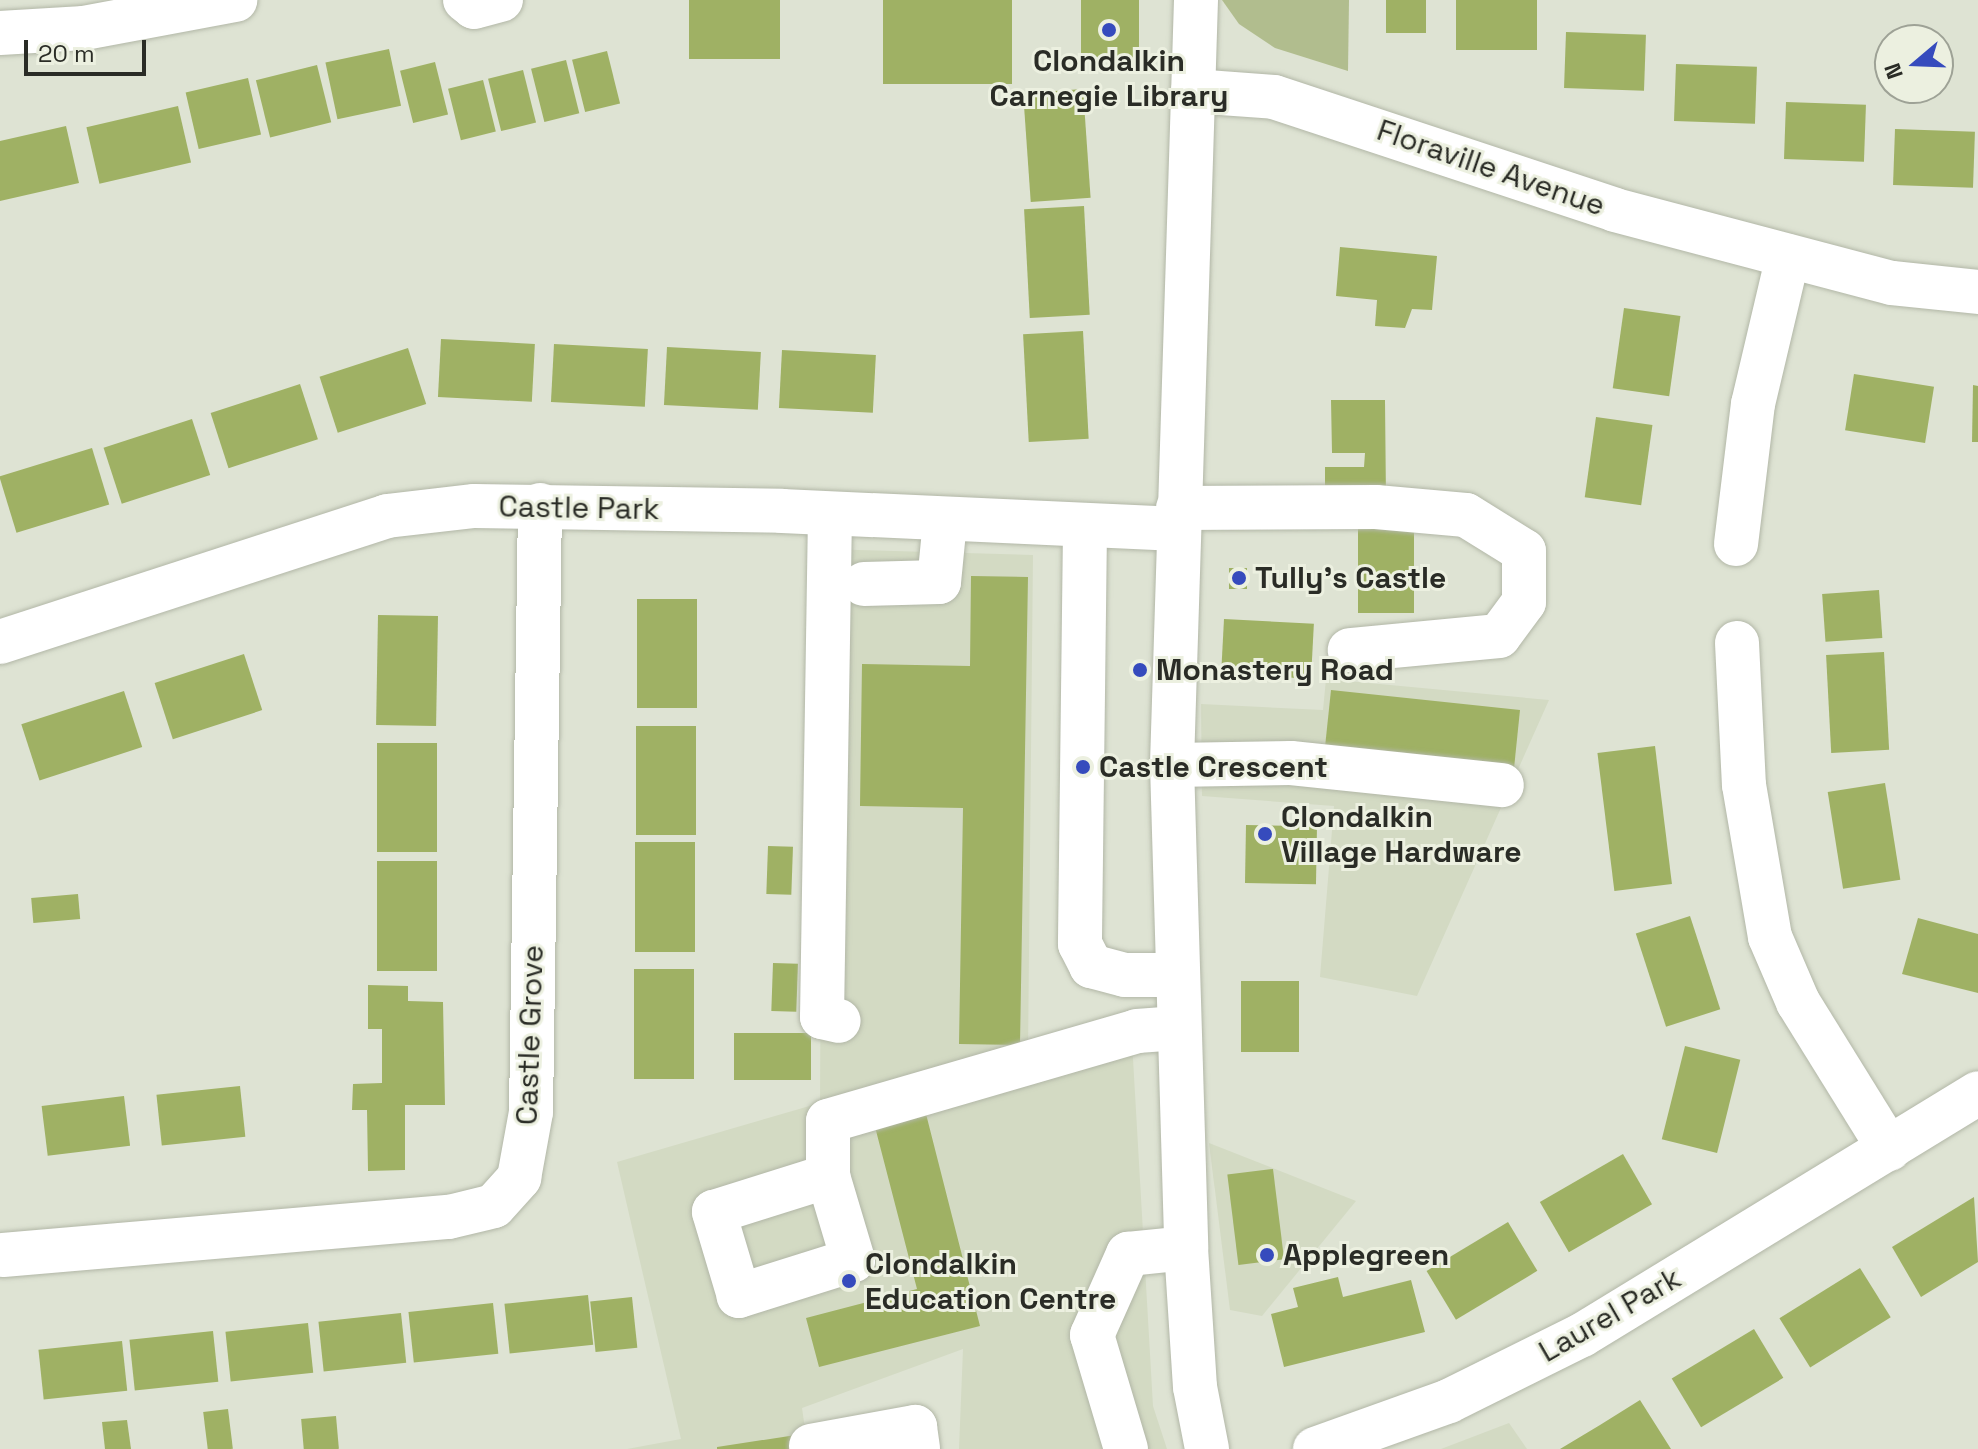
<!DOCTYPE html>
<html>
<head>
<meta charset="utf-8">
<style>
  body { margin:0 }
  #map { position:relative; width:1978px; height:1449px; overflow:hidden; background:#dee3d3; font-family:"Space Grotesk",sans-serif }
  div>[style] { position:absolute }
  .built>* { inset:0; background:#d3dac3 }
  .green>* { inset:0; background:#b1bd8e }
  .building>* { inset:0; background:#9fb164; transform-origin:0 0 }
  .roads { filter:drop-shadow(0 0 2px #b2b7a7) drop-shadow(0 0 2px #b2b7a7) }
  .minor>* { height:44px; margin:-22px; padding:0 22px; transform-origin:22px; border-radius:22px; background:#fff }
  .dots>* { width:22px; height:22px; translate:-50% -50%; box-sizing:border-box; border:4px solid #ecf0e0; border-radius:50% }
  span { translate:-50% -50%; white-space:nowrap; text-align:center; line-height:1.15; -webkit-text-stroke:6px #ecf0e0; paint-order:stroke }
  .poi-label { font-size:30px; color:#2a2c26; font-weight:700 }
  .left { translate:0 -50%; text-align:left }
  .street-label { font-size:30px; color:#2a2c26 }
  .north { position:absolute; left:1874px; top:24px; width:80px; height:80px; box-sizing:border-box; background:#ecf0e0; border:2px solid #9ea296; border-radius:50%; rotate:251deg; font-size:22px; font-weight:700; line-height:32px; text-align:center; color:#2a2c26 }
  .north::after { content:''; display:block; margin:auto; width:28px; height:36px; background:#364bbd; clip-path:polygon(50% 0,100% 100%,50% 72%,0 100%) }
  .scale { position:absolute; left:24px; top:40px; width:122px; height:36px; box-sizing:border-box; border:4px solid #2a2c26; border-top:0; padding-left:10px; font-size:24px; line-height:28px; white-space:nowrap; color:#2a2c26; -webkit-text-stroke:6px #ecf0e0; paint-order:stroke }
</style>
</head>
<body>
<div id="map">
  <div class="built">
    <i style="clip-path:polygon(823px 549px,1033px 555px,1028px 1053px,1131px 1024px,1153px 1406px,1167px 1449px,959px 1449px,963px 1349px,802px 1408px,808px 1449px,627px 1449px,681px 1439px,617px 1162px,820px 1103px)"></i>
    <i style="clip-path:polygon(1326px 679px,1549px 700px,1417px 996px,1320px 977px,1334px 806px,1202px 796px,1201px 704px,1323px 710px)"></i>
    <i style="clip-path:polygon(1209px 1143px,1356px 1201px,1262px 1316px,1230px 1310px)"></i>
    <i style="clip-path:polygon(1509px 1423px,1527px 1449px,1441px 1449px)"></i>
  </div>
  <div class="green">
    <i style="clip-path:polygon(1222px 0,1349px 0,1348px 71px,1275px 48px,1239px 24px)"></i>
  </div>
  <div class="building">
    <i style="left:689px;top:0;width:91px;height:59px"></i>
    <i style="left:883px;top:0;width:129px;height:84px"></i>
    <i style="left:1081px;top:0;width:58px;height:59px"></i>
    <i style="left:1386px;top:0;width:40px;height:33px"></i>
    <i style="left:1456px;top:0;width:81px;height:50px"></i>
    <i style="left:1566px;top:32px;width:80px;height:56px;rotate:2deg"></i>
    <i style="left:389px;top:49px;width:58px;height:65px;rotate:78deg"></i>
    <i style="left:607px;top:51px;width:54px;height:36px;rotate:76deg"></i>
    <i style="left:566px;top:60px;width:55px;height:36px;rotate:76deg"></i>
    <i style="left:435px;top:62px;width:54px;height:36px;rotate:76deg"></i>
    <i style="left:1676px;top:64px;width:81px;height:57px;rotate:2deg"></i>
    <i style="left:317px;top:65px;width:59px;height:63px;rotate:76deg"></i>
    <i style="left:523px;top:70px;width:54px;height:36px;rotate:76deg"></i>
    <i style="left:248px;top:78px;width:58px;height:64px;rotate:77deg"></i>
    <i style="left:483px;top:80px;width:53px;height:36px;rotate:76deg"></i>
    <i style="left:1083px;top:89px;width:109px;height:60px;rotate:86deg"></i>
    <i style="left:1786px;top:102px;width:80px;height:57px;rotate:2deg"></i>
    <i style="left:178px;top:106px;width:58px;height:94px;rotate:77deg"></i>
    <i style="clip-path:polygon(66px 126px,79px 183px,0 201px,0 141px)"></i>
    <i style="left:1895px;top:129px;width:80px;height:56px;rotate:2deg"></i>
    <i style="left:1084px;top:206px;width:109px;height:60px;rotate:87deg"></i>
    <i style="clip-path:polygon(1340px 247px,1437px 256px,1432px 310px,1412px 309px,1405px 328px,1375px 326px,1377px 300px,1336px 296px)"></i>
    <i style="left:1624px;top:308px;width:57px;height:81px;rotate:8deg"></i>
    <i style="left:1083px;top:331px;width:108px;height:60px;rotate:87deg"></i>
    <i style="left:441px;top:339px;width:94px;height:58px;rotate:3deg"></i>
    <i style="left:554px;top:344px;width:94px;height:58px;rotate:3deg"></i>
    <i style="left:667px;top:347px;width:94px;height:58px;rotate:3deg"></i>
    <i style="left:408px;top:348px;width:59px;height:93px;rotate:72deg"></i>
    <i style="left:782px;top:350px;width:94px;height:58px;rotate:3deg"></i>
    <i style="left:1854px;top:374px;width:81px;height:57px;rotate:9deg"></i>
    <i style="left:300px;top:384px;width:58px;height:94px;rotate:72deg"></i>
    <i style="clip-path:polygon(1973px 385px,1978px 386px,1978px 442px,1972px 442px)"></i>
    <i style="clip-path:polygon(1331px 400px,1385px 400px,1386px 501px,1325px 501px,1325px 467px,1364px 467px,1365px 453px,1332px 453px)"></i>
    <i style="left:1596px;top:417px;width:57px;height:81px;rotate:8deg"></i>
    <i style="left:192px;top:419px;width:59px;height:93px;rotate:72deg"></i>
    <i style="left:92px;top:448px;width:59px;height:97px;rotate:73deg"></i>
    <i style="left:1358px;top:522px;width:56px;height:91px"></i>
    <i style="left:1229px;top:568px;width:18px;height:21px"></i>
    <i style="clip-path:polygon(971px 576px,1028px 577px,1020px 1045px,959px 1044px,963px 808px,860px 806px,862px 664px,970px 666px)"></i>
    <i style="left:1879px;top:590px;width:48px;height:57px;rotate:86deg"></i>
    <i style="left:637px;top:599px;width:60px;height:109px"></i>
    <i style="left:378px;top:615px;width:60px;height:110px;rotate:1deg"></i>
    <i style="left:1224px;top:619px;width:90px;height:55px;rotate:3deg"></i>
    <i style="left:1884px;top:652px;width:98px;height:58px;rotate:87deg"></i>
    <i style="left:244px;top:654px;width:59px;height:94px;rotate:72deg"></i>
    <i style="clip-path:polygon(1331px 690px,1520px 710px,1513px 778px,1325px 747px)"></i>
    <i style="left:124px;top:691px;width:59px;height:108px;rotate:72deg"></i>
    <i style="left:636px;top:726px;width:60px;height:109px"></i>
    <i style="left:377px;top:743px;width:60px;height:109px"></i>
    <i style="left:1655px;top:746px;width:139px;height:58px;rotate:83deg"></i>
    <i style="left:1885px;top:783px;width:98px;height:58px;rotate:81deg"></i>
    <i style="left:1246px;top:825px;width:71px;height:58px;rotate:1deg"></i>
    <i style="left:635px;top:842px;width:60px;height:110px"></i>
    <i style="left:768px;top:846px;width:25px;height:48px;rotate:2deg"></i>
    <i style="left:377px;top:861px;width:60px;height:110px"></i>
    <i style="left:78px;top:894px;width:25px;height:47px;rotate:85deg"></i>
    <i style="left:1690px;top:916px;width:98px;height:57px;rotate:72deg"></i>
    <i style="clip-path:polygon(1918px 918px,1978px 934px,1978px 993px,1902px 974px)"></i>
    <i style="left:773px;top:963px;width:25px;height:48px;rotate:2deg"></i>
    <i style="left:634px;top:969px;width:60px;height:110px"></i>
    <i style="left:1241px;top:981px;width:58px;height:71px"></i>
    <i style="clip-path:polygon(368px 985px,408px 986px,408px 1001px,443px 1002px,445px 1105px,405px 1105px,405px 1170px,368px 1171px,367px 1110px,352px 1110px,353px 1084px,382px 1083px,382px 1029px,368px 1029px)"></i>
    <i style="left:811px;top:1033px;width:47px;height:77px;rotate:90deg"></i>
    <i style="left:1685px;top:1046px;width:57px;height:96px;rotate:14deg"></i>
    <i style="left:240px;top:1086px;width:51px;height:84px;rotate:84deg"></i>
    <i style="left:124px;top:1096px;width:50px;height:83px;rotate:83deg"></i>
    <i style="clip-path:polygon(925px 1110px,980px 1326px,819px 1367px,806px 1318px,917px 1289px,874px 1123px)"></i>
    <i style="left:1623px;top:1154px;width:58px;height:96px;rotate:60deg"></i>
    <i style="left:1273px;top:1169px;width:91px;height:46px;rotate:83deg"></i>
    <i style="clip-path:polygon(1974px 1197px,1978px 1262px,1921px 1297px,1892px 1247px)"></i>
    <i style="left:1508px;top:1222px;width:57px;height:95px;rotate:59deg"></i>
    <i style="left:1860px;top:1268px;width:58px;height:95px;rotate:58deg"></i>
    <i style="clip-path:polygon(1338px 1277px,1343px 1297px,1411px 1280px,1425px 1332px,1284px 1367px,1271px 1314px,1298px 1307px,1293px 1288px)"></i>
    <i style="left:588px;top:1295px;width:50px;height:84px;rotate:84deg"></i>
    <i style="left:632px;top:1297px;width:51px;height:42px;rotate:84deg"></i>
    <i style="left:493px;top:1303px;width:51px;height:85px;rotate:84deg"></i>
    <i style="left:401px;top:1313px;width:50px;height:83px;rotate:84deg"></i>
    <i style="left:308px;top:1323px;width:50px;height:83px;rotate:84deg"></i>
    <i style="left:1754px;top:1329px;width:57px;height:96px;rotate:59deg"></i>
    <i style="left:213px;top:1331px;width:51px;height:84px;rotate:84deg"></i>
    <i style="left:122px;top:1341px;width:50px;height:84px;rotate:84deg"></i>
    <i style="clip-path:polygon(1640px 1400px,1671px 1449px,1560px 1449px,1600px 1425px)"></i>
    <i style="left:228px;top:1409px;width:40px;height:25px;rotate:83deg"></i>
    <i style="left:336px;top:1416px;width:33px;height:35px;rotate:85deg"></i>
    <i style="clip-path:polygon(127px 1420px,131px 1449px,105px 1449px,102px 1422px)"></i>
    <i style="clip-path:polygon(796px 1435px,798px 1449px,717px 1449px,717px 1447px)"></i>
  </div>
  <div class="roads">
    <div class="minor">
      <i style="left:465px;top:0;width:11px;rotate:38deg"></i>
      <i style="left:474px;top:7px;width:28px;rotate:-15deg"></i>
      <i style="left:1196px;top:0;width:765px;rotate:91.8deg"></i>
      <i style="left:1172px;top:765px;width:483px;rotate:88.3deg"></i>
      <i style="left:1186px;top:1248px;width:139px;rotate:86.3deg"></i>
      <i style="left:1195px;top:1387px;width:63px;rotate:79deg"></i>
      <i style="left:0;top:33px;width:84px;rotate:-3.4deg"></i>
      <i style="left:84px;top:28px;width:154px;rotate:-10.5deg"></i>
      <i style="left:1193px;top:91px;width:81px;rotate:4.2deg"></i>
      <i style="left:1274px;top:97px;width:359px;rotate:18.3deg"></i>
      <i style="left:1615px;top:210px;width:286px;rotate:14.8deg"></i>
      <i style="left:1892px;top:283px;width:86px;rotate:6deg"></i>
      <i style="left:1178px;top:508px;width:198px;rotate:-0.3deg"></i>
      <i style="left:1376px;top:507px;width:90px;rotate:5.1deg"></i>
      <i style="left:1466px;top:515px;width:68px;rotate:31.8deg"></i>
      <i style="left:1524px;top:551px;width:51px;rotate:90deg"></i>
      <i style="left:1524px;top:602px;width:42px;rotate:126.3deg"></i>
      <i style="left:1499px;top:636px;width:150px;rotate:174.6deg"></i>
      <i style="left:830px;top:514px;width:503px;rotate:90.91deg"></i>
      <i style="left:822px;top:1017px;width:17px;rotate:13deg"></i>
      <i style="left:1085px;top:529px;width:415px;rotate:90.7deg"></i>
      <i style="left:1080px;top:944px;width:25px;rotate:63deg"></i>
      <i style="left:1091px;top:966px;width:35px;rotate:15deg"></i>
      <i style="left:1125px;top:975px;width:52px"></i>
      <i style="left:1736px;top:544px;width:141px;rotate:-83.1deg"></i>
      <i style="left:1753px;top:404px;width:152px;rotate:-76.7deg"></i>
      <i style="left:864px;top:584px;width:75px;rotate:-1.5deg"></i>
      <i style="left:939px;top:582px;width:61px;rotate:-84.4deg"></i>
      <i style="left:0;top:642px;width:407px;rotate:-18deg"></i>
      <i style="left:387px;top:516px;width:88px;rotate:-6.6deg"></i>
      <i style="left:474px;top:506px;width:308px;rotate:0.9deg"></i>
      <i style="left:782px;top:511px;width:396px;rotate:2.6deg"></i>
      <i style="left:1737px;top:643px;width:142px;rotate:87.2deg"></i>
      <i style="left:1744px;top:785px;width:154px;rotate:80.3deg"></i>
      <i style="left:1770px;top:937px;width:71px;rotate:66.7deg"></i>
      <i style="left:1798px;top:1002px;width:173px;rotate:58.2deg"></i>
      <i style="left:1172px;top:765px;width:119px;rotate:-1deg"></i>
      <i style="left:1291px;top:763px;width:212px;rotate:6deg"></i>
      <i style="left:828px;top:1176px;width:88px;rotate:73.4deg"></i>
      <i style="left:853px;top:1260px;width:120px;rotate:162.5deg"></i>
      <i style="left:739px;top:1296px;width:88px;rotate:-106.6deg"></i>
      <i style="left:714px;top:1212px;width:120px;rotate:-17.5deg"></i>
      <i style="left:828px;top:1176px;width:55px;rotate:-90deg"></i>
      <i style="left:828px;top:1121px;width:322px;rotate:-16.2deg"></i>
      <i style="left:1137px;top:1031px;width:41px;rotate:-4.2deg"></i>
      <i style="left:3px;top:1255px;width:448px;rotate:-4.9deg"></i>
      <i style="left:449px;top:1217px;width:46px;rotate:-13.7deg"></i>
      <i style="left:494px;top:1206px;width:38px;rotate:-48deg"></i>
      <i style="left:519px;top:1178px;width:67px;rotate:-79.7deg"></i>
      <i style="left:531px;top:1112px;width:607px;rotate:-89.15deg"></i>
      <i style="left:811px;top:1446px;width:106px;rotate:-10.4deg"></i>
      <i style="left:915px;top:1427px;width:22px;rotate:82deg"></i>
      <i style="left:1126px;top:1449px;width:119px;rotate:-106.6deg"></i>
      <i style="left:1092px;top:1335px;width:89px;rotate:-66deg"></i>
      <i style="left:1128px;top:1254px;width:58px;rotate:-5.9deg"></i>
      <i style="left:1315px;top:1449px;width:142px;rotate:-19.7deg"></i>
      <i style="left:1449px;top:1401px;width:148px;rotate:-26.4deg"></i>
      <i style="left:1582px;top:1335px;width:464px;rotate:-31.4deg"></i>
    </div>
  </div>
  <div class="dots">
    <i style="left:1109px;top:30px;background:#364bbd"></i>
    <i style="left:1239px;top:578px;background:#364bbd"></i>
    <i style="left:1140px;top:670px;background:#364bbd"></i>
    <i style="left:1083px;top:767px;background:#364bbd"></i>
    <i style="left:1265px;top:834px;background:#364bbd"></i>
    <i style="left:1267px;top:1255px;background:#364bbd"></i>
    <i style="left:849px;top:1281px;background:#364bbd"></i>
  </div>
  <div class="poi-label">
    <span style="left:1109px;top:78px">Clondalkin<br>Carnegie Library</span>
    <span class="left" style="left:1255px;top:578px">Tully's Castle</span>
    <span class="left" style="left:1156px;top:670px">Monastery Road</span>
    <span class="left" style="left:1099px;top:767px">Castle Crescent</span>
    <span class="left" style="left:1281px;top:834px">Clondalkin<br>Village Hardware</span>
    <span class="left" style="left:1283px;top:1255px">Applegreen</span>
    <span class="left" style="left:865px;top:1281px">Clondalkin<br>Education Centre</span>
  </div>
  <div class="street-label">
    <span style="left:1491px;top:168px;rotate:19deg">Floraville Avenue</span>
    <span style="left:579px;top:508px;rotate:1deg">Castle Park</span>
    <span style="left:530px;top:1035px;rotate:-88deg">Castle Grove</span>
    <span style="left:1610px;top:1315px;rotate:-30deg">Laurel Park</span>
  </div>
  <div class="north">N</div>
  <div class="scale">20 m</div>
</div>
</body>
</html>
